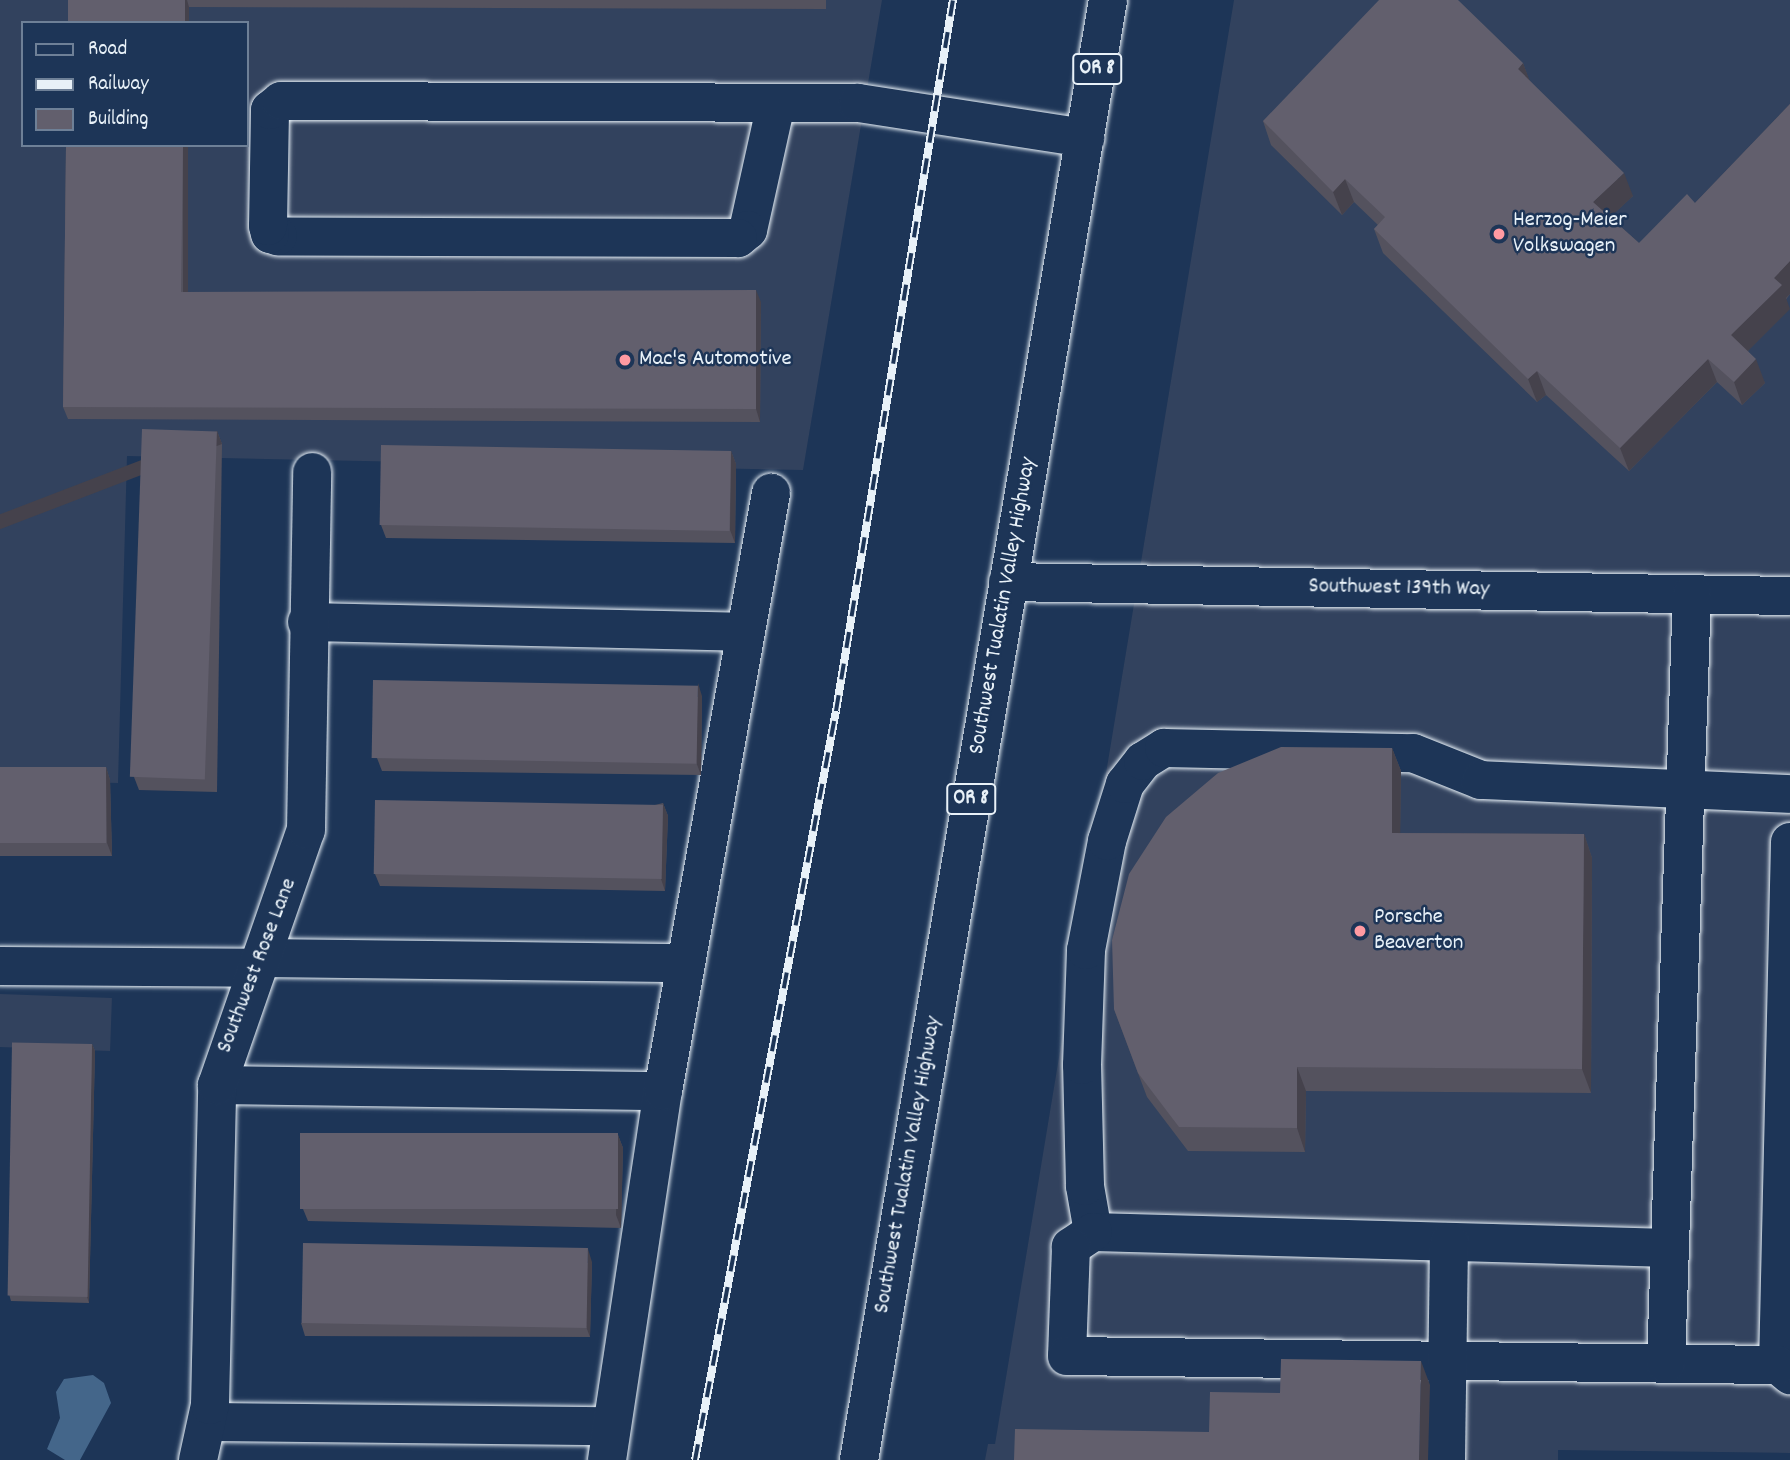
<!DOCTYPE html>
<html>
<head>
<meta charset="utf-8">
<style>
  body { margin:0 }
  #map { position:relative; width:1790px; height:1460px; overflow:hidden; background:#1d3557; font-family:Dekko,sans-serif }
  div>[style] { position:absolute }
  .built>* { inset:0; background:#32425e; transform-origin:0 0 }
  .water>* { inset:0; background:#44668a }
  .roads { filter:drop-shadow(0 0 2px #e8f1f8) drop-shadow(0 0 2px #e8f1f8) }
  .minor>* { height:38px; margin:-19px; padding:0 19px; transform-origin:19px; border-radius:19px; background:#1d3557 }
  .major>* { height:38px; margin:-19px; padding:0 19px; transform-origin:19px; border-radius:19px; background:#1d3557 }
  .rail>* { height:8px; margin-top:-4px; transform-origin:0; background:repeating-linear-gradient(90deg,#1d3557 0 16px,#e8f1f8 0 32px); box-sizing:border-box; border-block:2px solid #e8f1f8 }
  .wall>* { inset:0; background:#54525e }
  .shaded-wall>* { inset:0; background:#45424c; transform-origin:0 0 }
  .building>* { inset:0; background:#625f6d; transform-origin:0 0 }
  .dots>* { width:19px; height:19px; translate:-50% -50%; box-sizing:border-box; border:4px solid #1d3557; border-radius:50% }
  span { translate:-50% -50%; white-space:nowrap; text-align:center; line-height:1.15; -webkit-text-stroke:5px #1d3557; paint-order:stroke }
  .shield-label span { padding:2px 5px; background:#1d3557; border:2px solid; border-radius:5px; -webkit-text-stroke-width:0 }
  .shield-label { font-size:21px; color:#e8f1f8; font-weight:700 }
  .poi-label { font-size:23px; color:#e8f1f8 }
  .left { translate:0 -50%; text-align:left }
  .street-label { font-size:23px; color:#e8f1f8 }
  .legend { position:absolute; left:21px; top:21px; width:228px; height:126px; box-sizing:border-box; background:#1d3557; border:2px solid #6e8097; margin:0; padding:9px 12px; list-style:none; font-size:21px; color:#e8f1f8 }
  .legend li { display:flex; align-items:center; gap:14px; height:35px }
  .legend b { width:35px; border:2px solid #6e8097 }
</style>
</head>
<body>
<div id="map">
  <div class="built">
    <i style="clip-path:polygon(evenodd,0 0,882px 0,803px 470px,127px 456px,118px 783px,0 780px,0 0,23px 23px,247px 23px,247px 145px,23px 145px,23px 23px)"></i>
    <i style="clip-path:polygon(1234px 0,1790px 0,1790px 1453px,1558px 1450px,1558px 1460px,985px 1460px,988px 1444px,995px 1444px)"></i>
    <i style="left:0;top:994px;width:112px;height:53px;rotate:2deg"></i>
  </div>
  <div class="water">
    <i style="clip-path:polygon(93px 1375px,104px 1383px,111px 1403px,80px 1460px,65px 1460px,47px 1449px,60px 1418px,56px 1392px,64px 1379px)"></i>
  </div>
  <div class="roads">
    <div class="minor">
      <i style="left:776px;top:104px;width:129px;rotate:102.5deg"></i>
      <i style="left:748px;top:230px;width:13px;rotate:141deg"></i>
      <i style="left:738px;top:238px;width:460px;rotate:-179.8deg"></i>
      <i style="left:278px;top:236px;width:8px;rotate:-166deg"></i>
      <i style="left:270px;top:234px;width:8px;rotate:-104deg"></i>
      <i style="left:268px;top:226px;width:116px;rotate:-89deg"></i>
      <i style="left:270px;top:110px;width:14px;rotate:-39deg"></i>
      <i style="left:281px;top:101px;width:577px;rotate:0.2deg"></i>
      <i style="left:858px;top:103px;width:230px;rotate:8.8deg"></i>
      <i style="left:1008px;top:582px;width:782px;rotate:1.03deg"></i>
      <i style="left:307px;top:622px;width:437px;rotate:1.3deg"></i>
      <i style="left:1790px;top:842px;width:523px;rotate:91.31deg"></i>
      <i style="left:1778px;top:1365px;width:16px;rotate:40deg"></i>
      <i style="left:263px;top:958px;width:423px;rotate:0.7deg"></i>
      <i style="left:0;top:966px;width:257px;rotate:0.4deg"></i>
      <i style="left:217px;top:1085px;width:446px;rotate:0.8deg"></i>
      <i style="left:1093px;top:1232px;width:47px;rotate:-99.9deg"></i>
      <i style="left:1085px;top:1186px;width:121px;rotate:-91.4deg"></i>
      <i style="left:1082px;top:1065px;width:115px;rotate:-88deg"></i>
      <i style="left:1086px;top:950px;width:111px;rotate:-79.1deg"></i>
      <i style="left:1107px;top:841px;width:60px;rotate:-72.5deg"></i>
      <i style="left:1125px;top:784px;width:29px;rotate:-52deg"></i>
      <i style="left:1143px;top:761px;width:25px;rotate:-32deg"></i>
      <i style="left:1164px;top:748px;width:249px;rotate:1.2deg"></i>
      <i style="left:1413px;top:753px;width:73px;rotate:21.7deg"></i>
      <i style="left:1481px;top:780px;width:309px;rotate:2.6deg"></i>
      <i style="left:1670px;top:1248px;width:577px;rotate:-178.41deg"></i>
      <i style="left:1093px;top:1232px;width:27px;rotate:146deg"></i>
      <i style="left:1071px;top:1247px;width:109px;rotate:92.1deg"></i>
      <i style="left:1067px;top:1356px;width:711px;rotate:0.73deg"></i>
      <i style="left:1666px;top:1364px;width:770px;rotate:-88.07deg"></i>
      <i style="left:208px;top:1422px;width:403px;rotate:0.6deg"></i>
      <i style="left:198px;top:1460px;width:56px;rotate:-77.7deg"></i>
      <i style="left:210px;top:1405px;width:320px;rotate:-88.7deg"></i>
      <i style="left:217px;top:1085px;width:270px;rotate:-70.8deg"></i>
      <i style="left:306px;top:830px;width:358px;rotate:-89deg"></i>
      <i style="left:607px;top:1460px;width:373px;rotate:-81.4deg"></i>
      <i style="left:663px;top:1091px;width:608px;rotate:-79.76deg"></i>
      <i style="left:1446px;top:1460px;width:218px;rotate:-89.2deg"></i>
    </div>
    <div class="major">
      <i style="left:859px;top:1460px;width:1481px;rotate:-80.32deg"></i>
    </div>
  </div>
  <div class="rail">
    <i style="left:695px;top:1460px;width:762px;rotate:-79.34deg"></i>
    <i style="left:836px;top:711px;width:721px;rotate:-80.66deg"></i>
  </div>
  <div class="wall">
    <i style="clip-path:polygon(68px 0,826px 0,826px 9px,189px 7px,189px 23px,68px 23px)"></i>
    <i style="clip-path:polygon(1523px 63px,1529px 80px,1633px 196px,1610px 217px,1639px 243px,1695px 203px,1790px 104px,1790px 294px,1748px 351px,1765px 383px,1742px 405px,1717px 382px,1629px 471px,1546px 395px,1537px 402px,1383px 253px,1374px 229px,1378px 225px,1354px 202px,1342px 215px,1271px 145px,1263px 121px)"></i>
    <i style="clip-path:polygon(66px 145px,188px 145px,186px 292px,761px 302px,760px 422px,68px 419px,63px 407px)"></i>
    <i style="clip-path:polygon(217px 431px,222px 444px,217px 792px,139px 790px,134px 777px)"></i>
    <i style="clip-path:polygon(731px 451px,736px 464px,735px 543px,386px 538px,381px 525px)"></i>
    <i style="clip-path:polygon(702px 696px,701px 775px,382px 771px,377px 758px)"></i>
    <i style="clip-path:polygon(1392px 748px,1401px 771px,1400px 833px,1584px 834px,1592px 858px,1591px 1093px,1306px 1091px,1305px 1152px,1188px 1151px,1147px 1097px,1114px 1009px)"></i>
    <i style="clip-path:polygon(0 767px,106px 767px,110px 780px,112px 856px,0 856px)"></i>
    <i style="clip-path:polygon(663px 803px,668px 816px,665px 891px,380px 886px,375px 874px)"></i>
    <i style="clip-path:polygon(92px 1044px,95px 1051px,89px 1303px,11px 1301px,9px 1294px)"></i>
    <i style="clip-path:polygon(618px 1135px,623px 1148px,621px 1228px,308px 1221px,303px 1209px)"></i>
    <i style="clip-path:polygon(592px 1262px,590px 1337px,305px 1336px,301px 1323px)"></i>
  </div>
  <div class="shaded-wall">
    <i style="clip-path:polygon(185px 0,187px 0,189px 7px,189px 23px,184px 23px)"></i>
    <i style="clip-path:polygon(1523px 63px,1532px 87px,1518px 69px)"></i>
    <i style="left:183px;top:145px;width:5px;height:147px"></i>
    <i style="clip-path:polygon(1624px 173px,1633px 196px,1602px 225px,1593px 202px)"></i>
    <i style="clip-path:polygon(1345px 179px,1354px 202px,1342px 215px,1333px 192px)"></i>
    <i style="clip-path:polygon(1790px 261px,1790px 294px,1786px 298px,1790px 309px,1740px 359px,1731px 335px,1774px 278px)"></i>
    <i style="clip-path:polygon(756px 290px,761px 302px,760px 422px,756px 409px)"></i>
    <i style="clip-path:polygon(1708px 359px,1717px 382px,1629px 471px,1620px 448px)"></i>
    <i style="clip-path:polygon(1756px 359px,1765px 383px,1742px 405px,1734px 382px)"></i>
    <i style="clip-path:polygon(1537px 371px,1546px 395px,1537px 402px,1528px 379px)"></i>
    <i style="left:217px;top:431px;width:14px;height:349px;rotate:69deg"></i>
    <i style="clip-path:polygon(731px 451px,736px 464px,735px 543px,730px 530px)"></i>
    <i style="clip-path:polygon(698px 683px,702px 696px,701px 775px,696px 762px)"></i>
    <i style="clip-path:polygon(1392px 748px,1401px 771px,1400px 856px,1392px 833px)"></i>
    <i style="clip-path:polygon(106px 767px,110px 780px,112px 856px,107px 843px)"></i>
    <i style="clip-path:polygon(663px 803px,668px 816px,665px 891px,661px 879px)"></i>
    <i style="clip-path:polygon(1584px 834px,1592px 858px,1591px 1093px,1582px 1069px)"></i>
    <i style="clip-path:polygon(92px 1044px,95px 1051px,89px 1303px,87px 1297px)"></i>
    <i style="clip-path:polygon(1297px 1067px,1306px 1091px,1305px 1152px,1297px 1128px)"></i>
    <i style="clip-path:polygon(618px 1135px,623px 1148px,621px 1228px,616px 1215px)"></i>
    <i style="clip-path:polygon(588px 1249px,592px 1262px,590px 1337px,585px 1324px)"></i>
    <i style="clip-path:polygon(1421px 1361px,1430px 1385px,1428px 1460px,1419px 1460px)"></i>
  </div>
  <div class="building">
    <i style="left:68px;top:0;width:117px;height:23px"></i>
    <i style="clip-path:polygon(1379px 0,1458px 0,1523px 63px,1518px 69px,1624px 173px,1593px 202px,1639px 243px,1687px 194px,1695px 203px,1790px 104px,1790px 261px,1774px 278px,1782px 285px,1731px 335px,1756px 359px,1734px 382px,1708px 359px,1620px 448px,1537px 371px,1528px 379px,1374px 229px,1385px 217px,1345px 179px,1333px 192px,1263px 121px)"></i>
    <i style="clip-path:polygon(66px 145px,183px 145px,181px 292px,756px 290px,756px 409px,63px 407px)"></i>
    <i style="left:142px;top:429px;width:75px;height:348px;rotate:2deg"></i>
    <i style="left:381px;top:445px;width:350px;height:80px;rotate:1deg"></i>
    <i style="left:373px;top:680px;width:325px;height:78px;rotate:1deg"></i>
    <i style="clip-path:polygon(1281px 747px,1392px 748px,1392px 833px,1584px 834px,1582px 1069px,1297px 1067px,1297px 1128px,1179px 1127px,1138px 1073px,1114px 1009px,1112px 940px,1129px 874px,1166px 817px,1218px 773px)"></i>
    <i style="left:0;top:767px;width:106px;height:76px"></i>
    <i style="left:375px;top:800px;width:288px;height:74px;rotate:1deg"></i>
    <i style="left:92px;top:1044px;width:253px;height:80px;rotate:91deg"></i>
    <i style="left:300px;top:1133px;width:318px;height:76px"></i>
    <i style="left:303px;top:1243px;width:285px;height:80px;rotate:1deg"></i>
    <i style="clip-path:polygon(1281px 1359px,1421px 1361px,1419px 1460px,1014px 1460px,1015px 1429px,1209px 1432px,1210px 1392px,1280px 1393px)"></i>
  </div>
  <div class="dots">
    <i style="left:1499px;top:234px;background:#ff9aa2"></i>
    <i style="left:625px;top:360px;background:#ff9aa2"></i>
    <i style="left:1360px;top:931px;background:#ff9aa2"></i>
  </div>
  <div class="shield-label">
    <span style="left:1097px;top:69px">OR 8</span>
    <span style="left:971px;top:799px">OR 8</span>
  </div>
  <div class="poi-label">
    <span class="left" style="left:1513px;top:234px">Herzog-Meier<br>Volkswagen</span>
    <span class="left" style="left:639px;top:360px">Mac's Automotive</span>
    <span class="left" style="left:1374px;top:931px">Porsche<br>Beaverton</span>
  </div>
  <div class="street-label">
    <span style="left:1399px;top:589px;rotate:1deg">Southwest 139th Way</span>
    <span style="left:1004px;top:606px;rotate:-80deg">Southwest Tualatin Valley Highway</span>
    <span style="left:258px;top:966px;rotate:-69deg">Southwest Rose Lane</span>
    <span style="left:909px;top:1165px;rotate:-80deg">Southwest Tualatin Valley Highway</span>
  </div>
  <ul class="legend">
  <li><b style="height:9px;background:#1d3557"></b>Road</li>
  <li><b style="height:9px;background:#e8f1f8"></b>Railway</li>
  <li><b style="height:19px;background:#625f6d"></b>Building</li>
  </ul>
</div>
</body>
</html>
